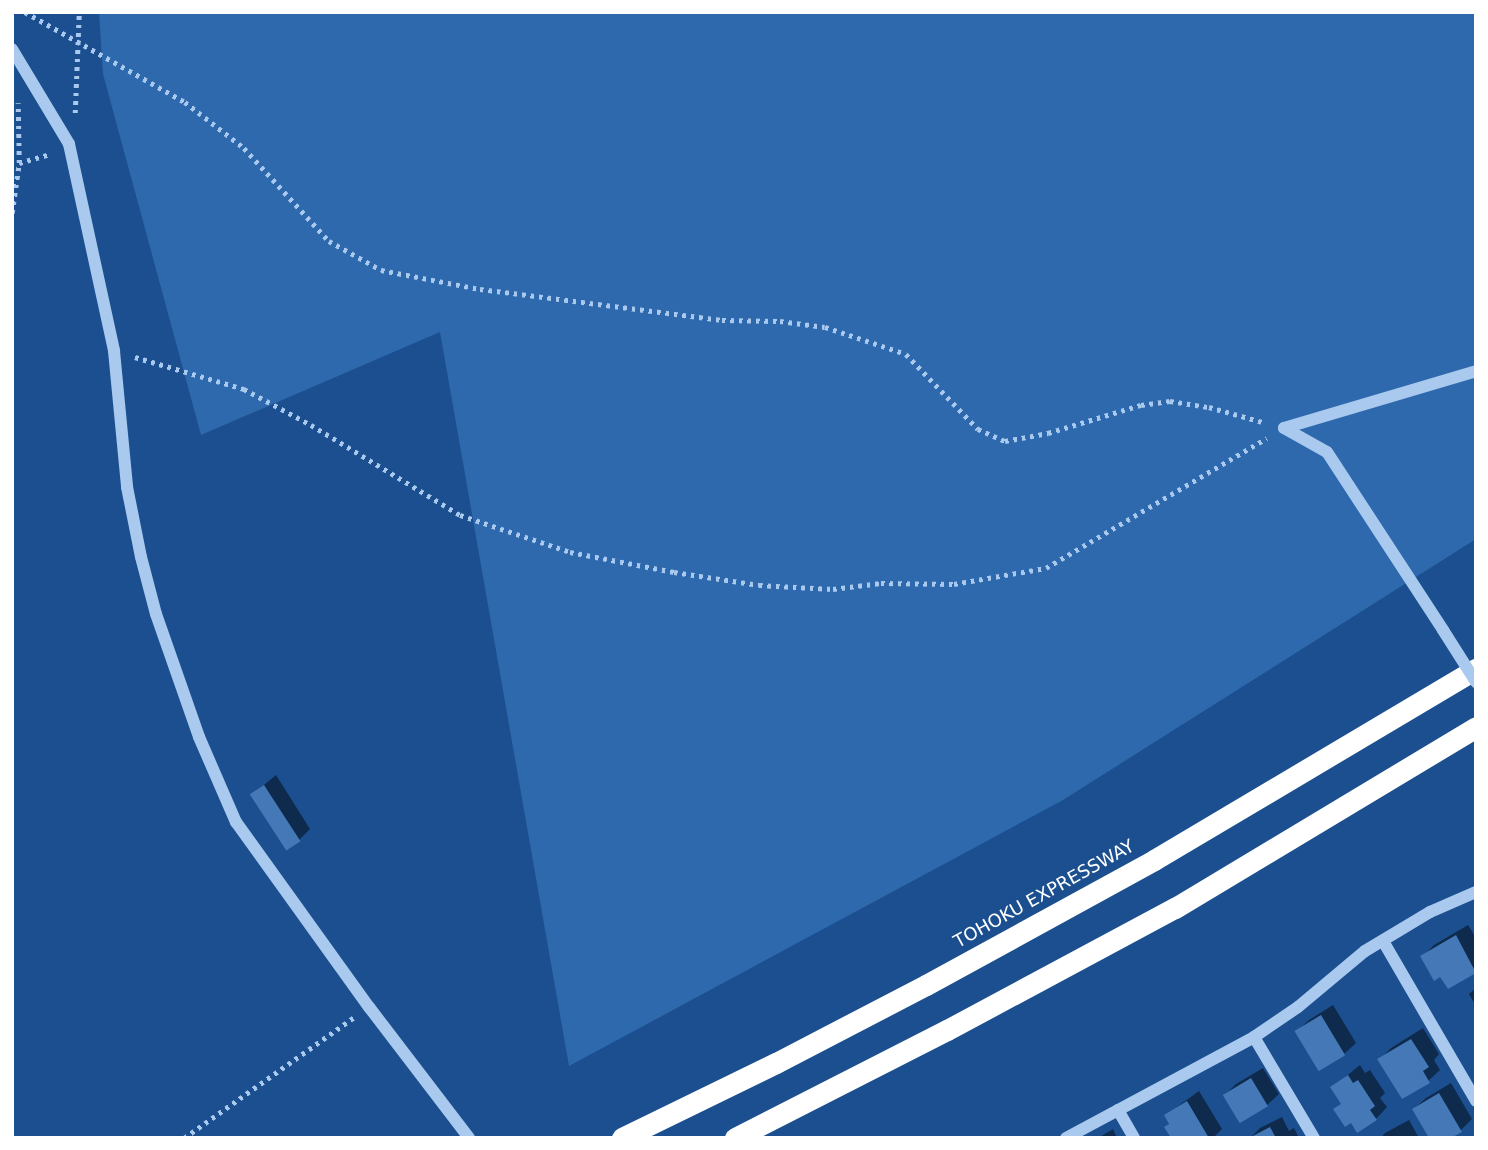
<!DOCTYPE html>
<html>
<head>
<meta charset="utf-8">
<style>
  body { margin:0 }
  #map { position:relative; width:1488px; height:1150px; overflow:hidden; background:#1b4f8f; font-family:"DejaVu Sans",sans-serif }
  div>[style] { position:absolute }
  .green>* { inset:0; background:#2e69ad }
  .shadow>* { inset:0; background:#0007 }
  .building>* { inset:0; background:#4478b7; transform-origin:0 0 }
  .path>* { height:4.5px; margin-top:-2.25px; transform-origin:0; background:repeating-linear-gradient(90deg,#a9c9ee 0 3.5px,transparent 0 8.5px) }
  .minor>* { height:12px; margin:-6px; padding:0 6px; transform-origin:6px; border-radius:6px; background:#a9c9ee }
  .highway>* { height:21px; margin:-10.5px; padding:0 10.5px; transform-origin:10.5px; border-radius:10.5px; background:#fff }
  .minor-bridge>* { height:12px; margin:-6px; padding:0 6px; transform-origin:6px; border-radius:6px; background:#a9c9ee }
  span { translate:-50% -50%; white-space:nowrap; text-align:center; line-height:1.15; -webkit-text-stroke:5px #1b4f8f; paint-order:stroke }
  .street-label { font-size:18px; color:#fff }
  .frame { position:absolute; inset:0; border:14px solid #fff; pointer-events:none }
</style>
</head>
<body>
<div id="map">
  <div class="green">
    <i style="clip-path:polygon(99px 12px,1476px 12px,1476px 539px,1063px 800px,569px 1066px,440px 332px,201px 435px,103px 74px)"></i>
  </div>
  <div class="shadow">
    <i style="clip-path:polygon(276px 775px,310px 829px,299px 840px,253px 794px)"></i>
    <i style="clip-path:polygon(1468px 925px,1476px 938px,1476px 971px,1449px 987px,1441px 974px,1422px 957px,1434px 945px)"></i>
    <i style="clip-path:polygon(1476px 988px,1476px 1006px,1469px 994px)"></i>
    <i style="clip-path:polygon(1333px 1005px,1356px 1043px,1344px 1054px,1297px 1031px,1309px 1020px)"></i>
    <i style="clip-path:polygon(1423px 1028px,1439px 1054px,1434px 1060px,1440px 1070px,1428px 1081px,1380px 1059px,1391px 1048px)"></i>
    <i style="clip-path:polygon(1360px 1065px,1365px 1073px,1370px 1070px,1385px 1093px,1380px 1098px,1387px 1107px,1376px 1119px,1343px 1103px,1332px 1088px)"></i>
    <i style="clip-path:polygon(1263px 1068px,1279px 1094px,1267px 1105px,1225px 1095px,1236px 1084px)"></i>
    <i style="clip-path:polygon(1451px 1083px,1472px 1119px,1461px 1130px,1414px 1109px,1426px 1098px)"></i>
    <i style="clip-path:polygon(1199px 1091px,1222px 1129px,1213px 1138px,1173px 1138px,1166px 1115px)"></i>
    <i style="clip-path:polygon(1282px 1117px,1289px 1131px,1294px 1128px,1299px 1138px,1250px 1138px,1260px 1128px)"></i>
    <i style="clip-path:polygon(1409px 1120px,1419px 1138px,1381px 1138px,1385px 1133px)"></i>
    <i style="clip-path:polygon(1113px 1129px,1117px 1138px,1098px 1138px)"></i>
  </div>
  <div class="building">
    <i style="left:264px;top:785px;width:67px;height:17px;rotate:57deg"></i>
    <i style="clip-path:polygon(1456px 935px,1476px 973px,1448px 989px,1440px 977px,1434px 981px,1420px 956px)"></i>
    <i style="left:1321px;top:1015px;width:47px;height:31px;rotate:59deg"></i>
    <i style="clip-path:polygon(1411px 1039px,1429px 1067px,1423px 1071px,1430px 1083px,1402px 1099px,1377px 1059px)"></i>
    <i style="clip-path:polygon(1348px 1075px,1353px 1083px,1358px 1080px,1375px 1106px,1370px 1110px,1377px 1120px,1357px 1133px,1351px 1123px,1345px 1127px,1333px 1109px,1341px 1104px,1330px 1087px)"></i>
    <i style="left:1251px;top:1078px;width:33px;height:33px;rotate:59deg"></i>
    <i style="clip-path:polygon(1439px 1093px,1462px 1132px,1451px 1138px,1429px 1138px,1412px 1109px)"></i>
    <i style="clip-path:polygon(1187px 1101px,1209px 1138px,1171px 1138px,1164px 1127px,1169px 1124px,1164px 1115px)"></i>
    <i style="clip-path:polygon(1270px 1127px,1276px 1138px,1249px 1138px)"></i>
  </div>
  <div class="path">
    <i style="left:25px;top:12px;width:184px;rotate:29.4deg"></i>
    <i style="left:185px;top:102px;width:75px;rotate:37.9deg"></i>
    <i style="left:244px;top:148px;width:126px;rotate:47.6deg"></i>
    <i style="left:329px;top:241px;width:60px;rotate:29.1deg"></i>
    <i style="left:381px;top:270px;width:101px;rotate:10.9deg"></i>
    <i style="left:480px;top:289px;width:244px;rotate:7.3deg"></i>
    <i style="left:722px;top:320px;width:58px;rotate:1deg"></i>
    <i style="left:780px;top:321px;width:45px;rotate:7.6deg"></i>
    <i style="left:825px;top:327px;width:85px;rotate:18.4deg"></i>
    <i style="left:906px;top:354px;width:104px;rotate:46.2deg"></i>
    <i style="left:978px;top:429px;width:30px;rotate:24deg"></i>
    <i style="left:1005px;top:441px;width:44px;rotate:-10.5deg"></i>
    <i style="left:1048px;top:433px;width:97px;rotate:-16.8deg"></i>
    <i style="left:1141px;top:405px;width:29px;rotate:-8deg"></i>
    <i style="left:1170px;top:401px;width:39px;rotate:9deg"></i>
    <i style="left:1209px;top:407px;width:59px;rotate:15.7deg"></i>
    <i style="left:75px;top:113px;width:101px;rotate:-87.7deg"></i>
    <i style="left:19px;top:163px;width:32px;rotate:-16deg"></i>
    <i style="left:12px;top:213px;width:50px;rotate:-82deg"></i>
    <i style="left:19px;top:163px;width:60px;rotate:-91deg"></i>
    <i style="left:135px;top:357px;width:114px;rotate:16.4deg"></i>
    <i style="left:244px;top:389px;width:76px;rotate:28.2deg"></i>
    <i style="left:311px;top:425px;width:174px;rotate:31.1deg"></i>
    <i style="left:460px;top:515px;width:116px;rotate:18.6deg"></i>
    <i style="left:570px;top:552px;width:106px;rotate:10.9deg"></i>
    <i style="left:674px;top:572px;width:86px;rotate:8.7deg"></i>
    <i style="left:759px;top:585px;width:74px;rotate:3.1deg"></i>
    <i style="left:833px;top:589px;width:48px;rotate:-7.1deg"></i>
    <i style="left:881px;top:583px;width:73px;rotate:0.8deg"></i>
    <i style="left:954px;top:584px;width:93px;rotate:-9.9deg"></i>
    <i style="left:1046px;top:568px;width:256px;rotate:-30.5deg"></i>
    <i style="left:184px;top:1138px;width:209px;rotate:-35.4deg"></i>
  </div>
  <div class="minor">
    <i style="left:12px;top:49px;width:111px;rotate:59deg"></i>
    <i style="left:69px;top:144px;width:212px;rotate:77.7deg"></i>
    <i style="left:114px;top:351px;width:137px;rotate:84.5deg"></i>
    <i style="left:127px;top:487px;width:71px;rotate:78.7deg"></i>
    <i style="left:141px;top:557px;width:59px;rotate:75.3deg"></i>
    <i style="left:156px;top:614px;width:130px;rotate:70.7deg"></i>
    <i style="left:199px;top:737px;width:93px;rotate:66.5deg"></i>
    <i style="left:236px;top:822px;width:228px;rotate:54.3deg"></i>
    <i style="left:369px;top:1007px;width:165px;rotate:52.6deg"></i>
    <i style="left:1284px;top:428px;width:49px;rotate:29.2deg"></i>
    <i style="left:1327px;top:452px;width:212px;rotate:56.9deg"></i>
    <i style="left:1284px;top:428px;width:200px;rotate:-16.5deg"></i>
    <i style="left:1383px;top:941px;width:185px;rotate:59.8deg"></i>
    <i style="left:1254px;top:1037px;width:117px;rotate:59.3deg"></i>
    <i style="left:1118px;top:1110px;width:32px;rotate:60deg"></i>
    <i style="left:1066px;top:1138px;width:213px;rotate:-28.2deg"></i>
    <i style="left:1254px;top:1037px;width:53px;rotate:-34.3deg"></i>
    <i style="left:1298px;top:1007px;width:87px;rotate:-39.9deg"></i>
    <i style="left:1365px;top:951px;width:76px;rotate:-31deg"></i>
    <i style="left:1430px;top:912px;width:50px;rotate:-23.5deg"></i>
  </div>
  <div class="highway">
    <i style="left:622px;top:1138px;width:171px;rotate:-26deg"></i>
    <i style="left:776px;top:1063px;width:169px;rotate:-27.5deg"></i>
    <i style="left:926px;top:985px;width:260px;rotate:-28.7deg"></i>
    <i style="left:1154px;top:860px;width:374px;rotate:-30.7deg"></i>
    <i style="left:735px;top:1138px;width:238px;rotate:-27deg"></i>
    <i style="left:947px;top:1030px;width:259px;rotate:-28.2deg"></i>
    <i style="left:1175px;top:908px;width:351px;rotate:-31deg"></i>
  </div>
  <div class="minor-bridge">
    <i style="left:1443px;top:630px;width:62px;rotate:57.6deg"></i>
  </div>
  <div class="street-label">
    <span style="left:1044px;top:894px;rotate:-29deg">TOHOKU EXPRESSWAY</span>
  </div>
  <div class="frame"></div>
</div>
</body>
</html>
